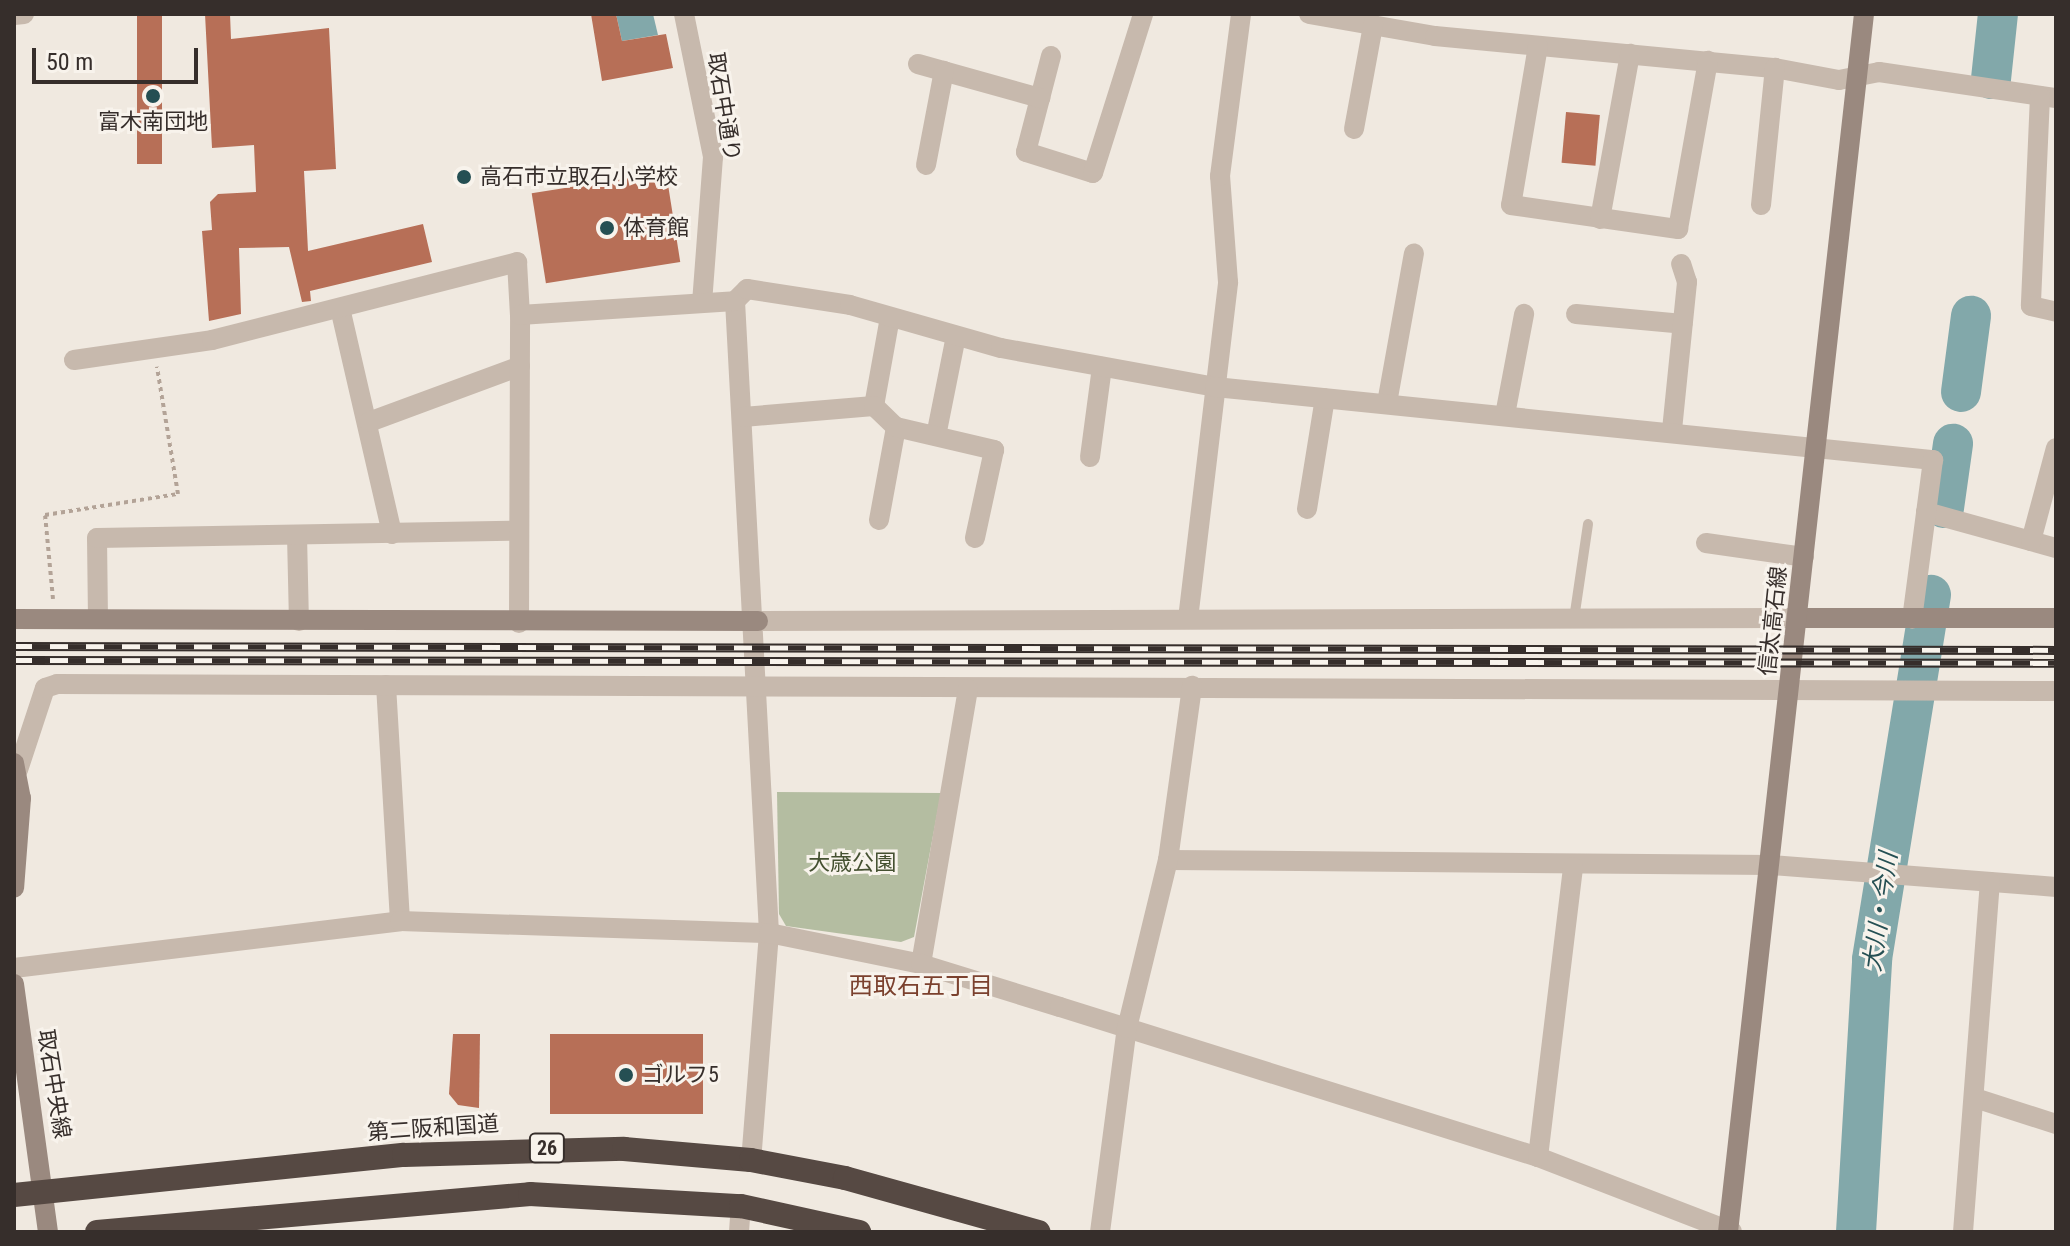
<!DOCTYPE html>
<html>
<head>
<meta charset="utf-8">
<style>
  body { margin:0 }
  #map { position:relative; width:2070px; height:1246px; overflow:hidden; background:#f0e9e0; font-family:"Roboto Condensed","Noto Sans JP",sans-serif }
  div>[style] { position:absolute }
  .green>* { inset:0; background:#b4bda1 }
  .water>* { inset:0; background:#82a8aa }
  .river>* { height:40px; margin:-20px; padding:0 20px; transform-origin:20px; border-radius:20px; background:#82a8aa }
  .building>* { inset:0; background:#b76f57; transform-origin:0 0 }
  .path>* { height:4px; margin-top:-2px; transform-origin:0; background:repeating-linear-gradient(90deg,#b3a397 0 4px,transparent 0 8px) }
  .lane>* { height:10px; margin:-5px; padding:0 5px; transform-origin:5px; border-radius:5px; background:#c7b9ad }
  .street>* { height:20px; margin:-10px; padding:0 10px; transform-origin:10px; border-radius:10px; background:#c7b9ad }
  .secondary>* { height:20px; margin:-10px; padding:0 10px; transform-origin:10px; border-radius:10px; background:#9a897f }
  .highway>* { height:24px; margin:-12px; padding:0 12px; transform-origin:12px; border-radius:12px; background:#564943 }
  .rail>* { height:9px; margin-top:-4.5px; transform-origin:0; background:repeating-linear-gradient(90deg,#f8f3ec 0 18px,#362e2b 0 36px); box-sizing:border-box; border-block:2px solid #362e2b }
  .dots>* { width:22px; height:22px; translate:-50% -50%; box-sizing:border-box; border:4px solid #f8f3ec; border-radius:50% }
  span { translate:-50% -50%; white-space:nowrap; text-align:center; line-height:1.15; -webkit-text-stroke:6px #f8f3ec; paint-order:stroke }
  .shield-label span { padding:2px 6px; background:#f8f3ec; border:2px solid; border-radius:6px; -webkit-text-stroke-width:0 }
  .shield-label { font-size:20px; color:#362e2b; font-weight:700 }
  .street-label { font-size:22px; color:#362e2b }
  .poi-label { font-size:22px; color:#362e2b }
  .left { translate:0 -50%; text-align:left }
  .park-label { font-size:22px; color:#455131 }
  .water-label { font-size:24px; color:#254f53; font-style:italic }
  .neighbourhood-label { font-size:24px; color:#7b412e }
  .frame { position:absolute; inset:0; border:16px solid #362e2b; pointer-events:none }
  .scale { position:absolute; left:32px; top:48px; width:166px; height:36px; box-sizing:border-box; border:4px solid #362e2b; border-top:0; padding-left:10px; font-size:24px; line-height:28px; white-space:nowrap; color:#362e2b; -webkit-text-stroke:6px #f8f3ec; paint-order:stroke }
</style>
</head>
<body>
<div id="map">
  <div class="green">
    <i style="clip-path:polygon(777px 792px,941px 793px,914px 937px,901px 942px,786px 926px,779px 914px)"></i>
  </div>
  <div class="water">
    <i style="clip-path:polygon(616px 14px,653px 14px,658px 35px,622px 41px)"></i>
  </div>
  <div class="river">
    <i style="left:1991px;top:79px;width:65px;rotate:-83.9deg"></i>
    <i style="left:1961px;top:392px;width:77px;rotate:-82.5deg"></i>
    <i style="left:1944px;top:508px;width:65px;rotate:-82deg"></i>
    <i style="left:1856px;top:1232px;width:273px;rotate:-86.6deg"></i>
    <i style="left:1872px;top:959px;width:369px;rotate:-80.8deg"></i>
  </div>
  <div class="building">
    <i style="left:137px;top:14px;width:25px;height:150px"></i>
    <i style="clip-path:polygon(205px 14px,230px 14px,231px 39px,329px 28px,336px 169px,304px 171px,308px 251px,423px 224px,432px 262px,310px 291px,311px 301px,302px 302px,289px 247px,239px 248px,241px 314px,209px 321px,202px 231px,212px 230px,210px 202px,218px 194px,256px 192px,254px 145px,212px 148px)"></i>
    <i style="clip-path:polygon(591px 14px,616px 14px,622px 41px,666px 34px,673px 68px,602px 81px)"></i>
    <i style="left:1566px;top:112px;width:34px;height:51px;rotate:5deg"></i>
    <i style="left:666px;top:172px;width:91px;height:136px;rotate:81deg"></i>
    <i style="clip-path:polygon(453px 1034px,480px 1034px,479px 1108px,458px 1105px,449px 1094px)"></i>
    <i style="left:550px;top:1034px;width:153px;height:80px"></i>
  </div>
  <div class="path">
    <i style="left:53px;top:599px;width:84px;rotate:-95.4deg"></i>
    <i style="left:45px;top:515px;width:135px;rotate:-9deg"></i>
    <i style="left:178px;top:494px;width:129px;rotate:-99.4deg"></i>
  </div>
  <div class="lane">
    <i style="left:1574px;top:619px;width:96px;rotate:-81.6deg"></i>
  </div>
  <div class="street">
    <i style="left:684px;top:14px;width:146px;rotate:78.5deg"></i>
    <i style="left:713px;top:157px;width:146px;rotate:94.3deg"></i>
    <i style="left:1309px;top:14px;width:128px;rotate:9.9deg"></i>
    <i style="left:1435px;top:36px;width:342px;rotate:5.4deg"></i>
    <i style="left:1775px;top:68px;width:65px;rotate:10.6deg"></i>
    <i style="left:1839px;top:80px;width:41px;rotate:-11.3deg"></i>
    <i style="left:1879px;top:72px;width:179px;rotate:8.4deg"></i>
    <i style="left:14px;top:15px;width:10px;rotate:-6deg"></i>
    <i style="left:1538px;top:46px;width:161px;rotate:99.6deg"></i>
    <i style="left:1511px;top:205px;width:169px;rotate:8.2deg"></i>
    <i style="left:1678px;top:229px;width:171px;rotate:-79.9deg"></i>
    <i style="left:1051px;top:56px;width:99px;rotate:104.6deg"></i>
    <i style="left:1026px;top:152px;width:70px;rotate:17.4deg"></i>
    <i style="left:1093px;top:173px;width:167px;rotate:-72.5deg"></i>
    <i style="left:918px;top:64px;width:127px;rotate:15.6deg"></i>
    <i style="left:2040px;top:96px;width:210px;rotate:92.5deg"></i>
    <i style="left:2031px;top:306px;width:26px;rotate:13deg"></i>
    <i style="left:1354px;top:129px;width:106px;rotate:-79.6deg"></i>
    <i style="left:926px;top:165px;width:96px;rotate:-79.2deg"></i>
    <i style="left:1761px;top:205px;width:138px;rotate:-84.2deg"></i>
    <i style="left:1600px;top:219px;width:168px;rotate:-79.7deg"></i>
    <i style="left:735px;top:301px;width:633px;rotate:86.92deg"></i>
    <i style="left:769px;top:933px;width:228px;rotate:94.5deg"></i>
    <i style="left:340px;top:308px;width:232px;rotate:77deg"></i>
    <i style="left:1576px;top:314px;width:107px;rotate:5.3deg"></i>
    <i style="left:74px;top:360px;width:139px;rotate:-8.2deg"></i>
    <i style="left:212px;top:340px;width:315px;rotate:-14.3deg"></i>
    <i style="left:517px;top:262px;width:53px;rotate:86.8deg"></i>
    <i style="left:1387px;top:403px;width:152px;rotate:-79.8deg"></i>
    <i style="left:874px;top:406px;width:90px;rotate:-79.8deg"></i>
    <i style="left:1505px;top:415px;width:103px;rotate:-79.3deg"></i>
    <i style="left:743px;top:417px;width:131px;rotate:-4.8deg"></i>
    <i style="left:874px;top:406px;width:30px;rotate:44deg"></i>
    <i style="left:369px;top:422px;width:161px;rotate:-20.3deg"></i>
    <i style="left:1672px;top:430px;width:149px;rotate:-84.2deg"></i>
    <i style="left:1687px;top:282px;width:19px;rotate:-108deg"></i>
    <i style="left:936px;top:436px;width:102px;rotate:-78.7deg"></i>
    <i style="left:1090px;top:457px;width:91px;rotate:-82.4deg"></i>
    <i style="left:1307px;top:509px;width:112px;rotate:-80.8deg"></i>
    <i style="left:1926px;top:512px;width:135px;rotate:15.5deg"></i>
    <i style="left:879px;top:520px;width:95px;rotate:-79.6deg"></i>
    <i style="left:896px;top:427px;width:101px;rotate:13.2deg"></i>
    <i style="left:994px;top:450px;width:90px;rotate:102.2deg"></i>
    <i style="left:297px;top:535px;width:86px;rotate:88.7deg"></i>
    <i style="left:2031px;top:541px;width:96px;rotate:-75deg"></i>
    <i style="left:1706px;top:543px;width:99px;rotate:8.1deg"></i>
    <i style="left:98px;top:619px;width:81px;rotate:-90.7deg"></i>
    <i style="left:97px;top:538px;width:422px;rotate:-1deg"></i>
    <i style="left:1188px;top:619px;width:339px;rotate:-83.2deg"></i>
    <i style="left:1228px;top:282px;width:106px;rotate:-94.3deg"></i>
    <i style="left:1220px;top:176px;width:163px;rotate:-82.6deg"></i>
    <i style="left:758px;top:621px;width:1041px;rotate:-0.17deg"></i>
    <i style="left:519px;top:623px;width:308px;rotate:-89.8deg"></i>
    <i style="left:520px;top:315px;width:215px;rotate:-3.7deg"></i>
    <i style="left:735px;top:301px;width:17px;rotate:-45deg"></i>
    <i style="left:747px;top:289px;width:104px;rotate:8.8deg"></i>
    <i style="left:850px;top:305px;width:157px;rotate:15.9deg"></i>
    <i style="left:1001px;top:348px;width:218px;rotate:10.3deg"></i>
    <i style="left:1215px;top:387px;width:722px;rotate:5.81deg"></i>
    <i style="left:1933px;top:460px;width:160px;rotate:97.5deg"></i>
    <i style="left:386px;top:685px;width:236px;rotate:86.6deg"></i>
    <i style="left:18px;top:770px;width:86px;rotate:-71.8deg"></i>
    <i style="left:45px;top:688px;width:13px;rotate:-18deg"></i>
    <i style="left:57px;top:684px;width:1999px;rotate:0.2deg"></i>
    <i style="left:1168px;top:860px;width:603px;rotate:0.48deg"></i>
    <i style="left:1771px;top:865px;width:286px;rotate:4.4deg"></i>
    <i style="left:921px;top:964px;width:279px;rotate:-80.3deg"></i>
    <i style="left:14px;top:968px;width:389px;rotate:-6.9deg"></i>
    <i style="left:400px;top:921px;width:369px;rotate:1.9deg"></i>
    <i style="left:769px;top:933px;width:155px;rotate:11.5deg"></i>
    <i style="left:921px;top:964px;width:145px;rotate:17.2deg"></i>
    <i style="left:1060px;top:1007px;width:501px;rotate:17.42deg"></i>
    <i style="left:1538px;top:1157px;width:208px;rotate:21.1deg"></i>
    <i style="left:1975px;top:1098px;width:85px;rotate:17.8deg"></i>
    <i style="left:1538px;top:1157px;width:292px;rotate:-83.1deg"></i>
    <i style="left:739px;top:1232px;width:26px;rotate:-86deg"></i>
    <i style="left:1100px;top:1232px;width:206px;rotate:-82.5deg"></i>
    <i style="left:1127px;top:1028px;width:173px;rotate:-76.3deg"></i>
    <i style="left:1168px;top:860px;width:176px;rotate:-82.1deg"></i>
    <i style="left:1963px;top:1232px;width:351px;rotate:-85.6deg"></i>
  </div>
  <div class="secondary">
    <i style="left:1799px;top:618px;width:257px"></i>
    <i style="left:14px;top:619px;width:744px;rotate:0.15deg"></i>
    <i style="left:14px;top:763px;width:36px;rotate:79deg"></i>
    <i style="left:21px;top:798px;width:90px;rotate:94.4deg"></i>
    <i style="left:14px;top:984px;width:250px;rotate:82.2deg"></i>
    <i style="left:1728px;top:1232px;width:1226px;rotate:-83.63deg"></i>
  </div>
  <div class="highway">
    <i style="left:14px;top:1195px;width:392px;rotate:-5.9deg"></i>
    <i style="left:404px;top:1155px;width:220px;rotate:-1.6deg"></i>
    <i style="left:624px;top:1149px;width:127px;rotate:5deg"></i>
    <i style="left:751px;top:1160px;width:96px;rotate:10.8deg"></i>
    <i style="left:845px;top:1178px;width:201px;rotate:15.6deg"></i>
    <i style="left:97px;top:1232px;width:435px;rotate:-5deg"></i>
    <i style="left:530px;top:1194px;width:211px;rotate:3.3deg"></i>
    <i style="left:741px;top:1206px;width:121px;rotate:12.4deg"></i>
  </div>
  <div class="rail">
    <i style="left:14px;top:646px;width:2042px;rotate:0.11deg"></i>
    <i style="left:14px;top:660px;width:2042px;rotate:0.08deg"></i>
  </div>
  <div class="dots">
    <i style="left:153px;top:96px;background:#254f53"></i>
    <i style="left:464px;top:177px;background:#254f53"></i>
    <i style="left:607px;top:228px;background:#254f53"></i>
    <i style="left:626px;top:1075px;background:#254f53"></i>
  </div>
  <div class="shield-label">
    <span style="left:547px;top:1148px">26</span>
  </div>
  <div class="street-label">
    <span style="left:724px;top:107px;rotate:81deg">取石中通り</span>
    <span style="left:1773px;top:621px;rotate:-84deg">信太高石線</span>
    <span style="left:54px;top:1084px;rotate:81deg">取石中央線</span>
    <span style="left:433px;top:1128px;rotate:-4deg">第二阪和国道</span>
  </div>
  <div class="poi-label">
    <span style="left:153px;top:122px">富木南団地</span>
    <span class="left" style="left:480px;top:177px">高石市立取石小学校</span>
    <span class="left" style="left:623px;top:228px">体育館</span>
    <span class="left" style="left:642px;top:1075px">ゴルフ5</span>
  </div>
  <div class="park-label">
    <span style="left:852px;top:863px">大歳公園</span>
  </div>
  <div class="water-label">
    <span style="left:1881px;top:912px;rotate:-82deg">大川・今川</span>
  </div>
  <div class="neighbourhood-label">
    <span style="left:921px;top:987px">西取石五丁目</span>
  </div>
  <div class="frame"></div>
  <div class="scale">50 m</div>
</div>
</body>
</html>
